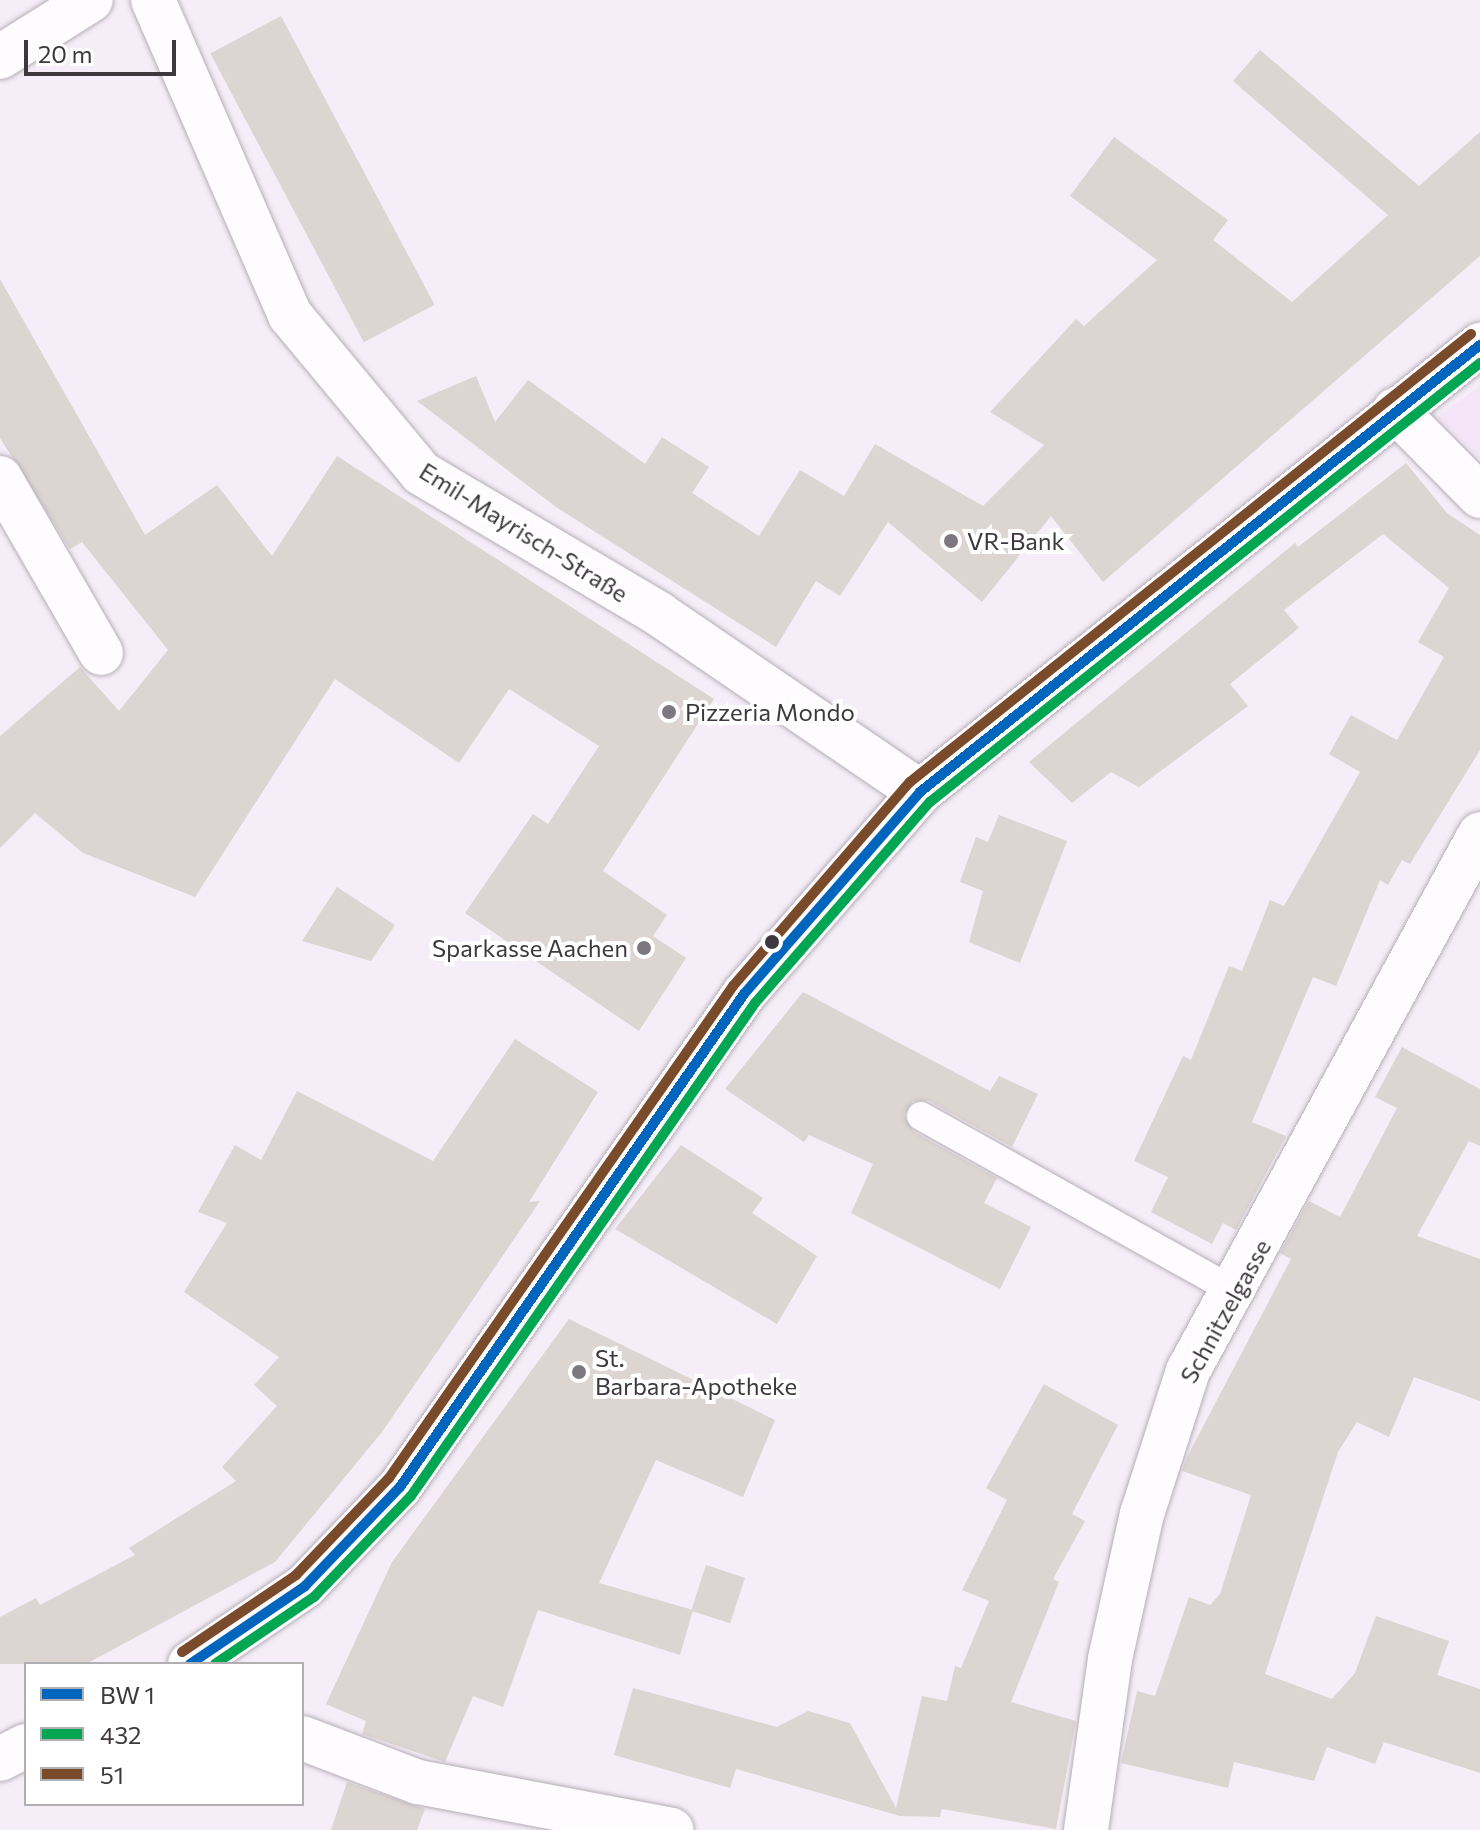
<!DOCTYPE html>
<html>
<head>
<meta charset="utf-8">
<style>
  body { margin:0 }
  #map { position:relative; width:1480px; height:1830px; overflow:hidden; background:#f5edf7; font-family:Commissioner,sans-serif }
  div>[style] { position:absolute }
  .built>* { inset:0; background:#f4e5f8 }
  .building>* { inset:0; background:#ddd5d2; transform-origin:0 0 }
  .roads { filter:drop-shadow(0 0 2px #b6afb7) drop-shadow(0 0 2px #b6afb7) }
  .service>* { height:28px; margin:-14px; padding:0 14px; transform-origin:14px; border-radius:14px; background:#fefcfe }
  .minor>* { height:44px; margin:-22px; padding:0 22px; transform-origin:22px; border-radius:22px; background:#fefcfe }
  .secondary>* { height:44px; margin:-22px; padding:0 22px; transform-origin:22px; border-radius:22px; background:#fefcfe }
  .bus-1>* { height:10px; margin:-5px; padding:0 5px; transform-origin:5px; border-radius:5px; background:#0065bd }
  .bus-2>* { height:10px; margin:-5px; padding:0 5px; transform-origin:5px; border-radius:5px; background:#00a651 }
  .bus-3>* { height:10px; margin:-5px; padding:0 5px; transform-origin:5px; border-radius:5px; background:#7a4b2a }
  .dots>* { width:22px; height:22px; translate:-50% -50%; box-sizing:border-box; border:4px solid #fff; border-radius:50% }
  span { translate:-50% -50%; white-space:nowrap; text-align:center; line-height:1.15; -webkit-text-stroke:8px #fff; paint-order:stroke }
  .street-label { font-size:24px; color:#3d373e }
  .poi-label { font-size:24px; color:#3d373e }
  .left { translate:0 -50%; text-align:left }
  .right { translate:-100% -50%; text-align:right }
  .legend { position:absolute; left:24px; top:1662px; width:280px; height:144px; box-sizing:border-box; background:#fff; border:2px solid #b1afb2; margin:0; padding:10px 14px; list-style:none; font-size:24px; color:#3d373e }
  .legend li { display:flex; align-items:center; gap:16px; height:40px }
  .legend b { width:40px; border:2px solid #b1afb2 }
  .scale { position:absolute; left:24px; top:40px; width:152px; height:36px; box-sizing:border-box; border:4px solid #3d373e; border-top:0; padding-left:10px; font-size:24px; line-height:28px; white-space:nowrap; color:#3d373e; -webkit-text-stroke:6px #fff; paint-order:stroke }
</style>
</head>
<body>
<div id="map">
  <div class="built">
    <i style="clip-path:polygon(1480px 386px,1480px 459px,1437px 417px)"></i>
  </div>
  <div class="building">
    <i style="left:281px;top:16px;width:327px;height:80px;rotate:62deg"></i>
    <i style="clip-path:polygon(1260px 50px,1419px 186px,1480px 132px,1480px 256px,1103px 582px,1051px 516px,982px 602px,888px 522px,840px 596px,816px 581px,776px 647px,556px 507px,417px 401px,476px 376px,495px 422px,528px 380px,645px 464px,662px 437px,709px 467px,692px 493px,759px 536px,800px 470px,844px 496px,875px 444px,983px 506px,1044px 445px,990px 412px,1076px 319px,1084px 326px,1157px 260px,1070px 196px,1114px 137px,1228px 220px,1213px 240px,1292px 302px,1388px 215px,1233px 81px)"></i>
    <i style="clip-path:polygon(0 279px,145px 535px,217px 485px,272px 556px,337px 456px,714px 699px,603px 871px,667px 915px,653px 936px,686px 958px,639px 1031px,465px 913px,533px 814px,548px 824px,599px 746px,509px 689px,459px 763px,335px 679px,195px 897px,83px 853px,35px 813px,0 848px,0 736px,80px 667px,119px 711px,168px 650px,82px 542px,70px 549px,0 438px)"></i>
    <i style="clip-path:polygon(1406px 463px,1447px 513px,1480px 535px,1480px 750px,1410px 864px,1402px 860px,1388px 885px,1380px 880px,1336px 986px,1313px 977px,1252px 1122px,1286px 1136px,1236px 1230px,1223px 1223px,1212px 1244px,1151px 1212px,1168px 1177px,1134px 1161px,1183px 1056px,1191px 1060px,1229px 966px,1242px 971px,1270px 900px,1284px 906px,1360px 772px,1329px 754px,1351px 715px,1397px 740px,1444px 657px,1418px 642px,1449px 588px,1383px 534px,1284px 610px,1299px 628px,1230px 684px,1248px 706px,1139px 787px,1111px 772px,1072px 803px,1029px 762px,1295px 543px,1298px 547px)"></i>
    <i style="clip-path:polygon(999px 815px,1067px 841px,1020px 963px,969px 942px,983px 891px,960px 882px,976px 837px,988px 842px)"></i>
    <i style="clip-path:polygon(337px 887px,395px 925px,371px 961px,302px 941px)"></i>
    <i style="clip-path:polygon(803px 992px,990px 1091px,999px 1076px,1038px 1094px,1012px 1147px,929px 1101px,913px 1101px,904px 1115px,913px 1131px,997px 1178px,984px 1203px,1031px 1227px,1000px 1289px,851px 1213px,873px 1164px,809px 1135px,804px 1142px,725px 1089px)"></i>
    <i style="clip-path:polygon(515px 1039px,598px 1092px,529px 1202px,540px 1201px,459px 1320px,382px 1432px,275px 1562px,86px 1664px,0 1664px,0 1617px,36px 1598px,40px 1605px,135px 1555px,129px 1548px,236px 1481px,222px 1467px,277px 1406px,254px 1385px,279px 1357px,184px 1292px,227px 1223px,198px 1212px,235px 1145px,261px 1160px,297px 1091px,433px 1161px)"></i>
    <i style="clip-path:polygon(1402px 1047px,1480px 1089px,1480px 1146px,1469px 1141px,1417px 1236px,1480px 1259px,1480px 1401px,1414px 1377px,1389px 1437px,1357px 1422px,1338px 1452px,1265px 1674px,1332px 1699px,1355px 1673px,1376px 1616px,1449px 1641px,1437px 1675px,1480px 1689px,1480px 1773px,1384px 1742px,1375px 1764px,1327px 1747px,1314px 1781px,1234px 1762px,1228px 1788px,1121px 1763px,1137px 1691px,1155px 1696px,1189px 1597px,1210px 1605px,1220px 1594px,1251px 1495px,1182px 1471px,1187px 1457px,1291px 1259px,1280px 1253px,1309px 1201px,1340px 1217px,1397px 1108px,1375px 1097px)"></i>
    <i style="clip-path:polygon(681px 1145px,763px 1198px,752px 1213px,817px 1256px,777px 1324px,615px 1229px)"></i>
    <i style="clip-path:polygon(569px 1319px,775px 1420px,743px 1497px,656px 1460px,599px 1583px,693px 1610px,680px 1655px,538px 1610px,503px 1707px,473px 1696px,445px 1762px,362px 1734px,366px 1721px,326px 1704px,392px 1562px)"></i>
    <i style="clip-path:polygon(1044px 1384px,1118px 1425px,1072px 1514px,1085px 1521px,1053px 1579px,1059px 1582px,1011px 1702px,1076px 1721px,1056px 1829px,942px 1809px,940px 1817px,900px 1816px,736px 1769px,730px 1788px,614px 1755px,633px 1688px,777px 1727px,808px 1711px,850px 1723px,896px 1808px,922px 1696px,947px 1701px,955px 1666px,961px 1668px,989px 1601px,962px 1590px,1007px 1500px,986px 1488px)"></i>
    <i style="left:706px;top:1565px;width:41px;height:48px;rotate:18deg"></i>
    <i style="clip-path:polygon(347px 1782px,425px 1809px,417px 1830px,331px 1830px)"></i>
  </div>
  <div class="roads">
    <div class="service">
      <i style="left:921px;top:1116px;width:361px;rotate:29.2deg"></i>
    </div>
    <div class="minor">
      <i style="left:153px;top:0;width:344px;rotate:66.5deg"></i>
      <i style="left:290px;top:315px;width:205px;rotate:50.3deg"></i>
      <i style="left:421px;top:473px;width:277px;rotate:30.6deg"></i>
      <i style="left:659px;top:614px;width:316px;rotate:34.3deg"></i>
      <i style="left:0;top:57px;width:107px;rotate:-32.1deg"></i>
      <i style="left:1395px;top:410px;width:121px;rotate:45.3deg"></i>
      <i style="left:0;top:478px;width:202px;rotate:60deg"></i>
      <i style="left:302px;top:1738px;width:124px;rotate:20.8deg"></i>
      <i style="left:418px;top:1782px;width:258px;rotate:10.7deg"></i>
      <i style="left:1086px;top:1830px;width:173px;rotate:-82deg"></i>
      <i style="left:1110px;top:1659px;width:148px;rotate:-77.6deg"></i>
      <i style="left:1142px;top:1514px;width:150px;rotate:-72.2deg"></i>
      <i style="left:1188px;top:1371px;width:611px;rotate:-61.46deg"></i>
    </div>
    <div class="secondary">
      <i style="left:190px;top:1664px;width:139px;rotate:-34.1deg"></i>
      <i style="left:305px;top:1586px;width:137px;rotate:-46.2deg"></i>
      <i style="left:400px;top:1487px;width:601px;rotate:-55.09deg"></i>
      <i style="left:744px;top:994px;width:268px;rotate:-48.9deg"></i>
      <i style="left:920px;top:792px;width:717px;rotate:-38.6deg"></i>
      <i style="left:0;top:1759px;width:29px;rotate:-27deg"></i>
    </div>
  </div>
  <div class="bus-1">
    <i style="left:190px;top:1664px;width:139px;rotate:-34.1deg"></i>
    <i style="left:305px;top:1586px;width:137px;rotate:-46.2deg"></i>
    <i style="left:400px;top:1487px;width:601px;rotate:-55.09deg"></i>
    <i style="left:744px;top:994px;width:268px;rotate:-48.9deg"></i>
    <i style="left:920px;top:792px;width:717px;rotate:-38.6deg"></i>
  </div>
  <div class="bus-2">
    <i style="left:215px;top:1664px;width:120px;rotate:-34.1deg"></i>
    <i style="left:314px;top:1597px;width:140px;rotate:-46.2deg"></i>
    <i style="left:411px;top:1496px;width:601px;rotate:-55.09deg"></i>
    <i style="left:755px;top:1003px;width:267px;rotate:-49deg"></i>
    <i style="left:930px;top:802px;width:704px;rotate:-38.6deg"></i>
  </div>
  <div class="bus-3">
    <i style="left:182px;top:1652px;width:138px;rotate:-34deg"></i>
    <i style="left:296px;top:1575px;width:134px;rotate:-46.2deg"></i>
    <i style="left:389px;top:1478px;width:600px;rotate:-55.04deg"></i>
    <i style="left:733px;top:986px;width:270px;rotate:-49.1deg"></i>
    <i style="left:910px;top:782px;width:718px;rotate:-38.61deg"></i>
  </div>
  <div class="dots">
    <i style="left:951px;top:541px;background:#7d777f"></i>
    <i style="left:669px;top:712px;background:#7d777f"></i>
    <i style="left:772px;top:942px;background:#3d373e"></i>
    <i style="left:644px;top:948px;background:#7d777f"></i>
    <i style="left:579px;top:1372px;background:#7d777f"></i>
  </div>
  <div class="street-label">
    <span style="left:524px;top:532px;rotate:32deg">Emil-Mayrisch-Straße</span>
    <span style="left:1225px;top:1311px;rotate:-61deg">Schnitzelgasse</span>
  </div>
  <div class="poi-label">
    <span class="left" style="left:967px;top:541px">VR-Bank</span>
    <span class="left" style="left:685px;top:712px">Pizzeria Mondo</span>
    <span class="right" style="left:628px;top:948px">Sparkasse Aachen</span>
    <span class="left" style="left:595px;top:1372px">St.<br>Barbara-Apotheke</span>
  </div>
  <ul class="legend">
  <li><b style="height:10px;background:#0065bd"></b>BW 1</li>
  <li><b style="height:10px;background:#00a651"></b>432</li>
  <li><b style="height:10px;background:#7a4b2a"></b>51</li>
  </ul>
  <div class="scale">20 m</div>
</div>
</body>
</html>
